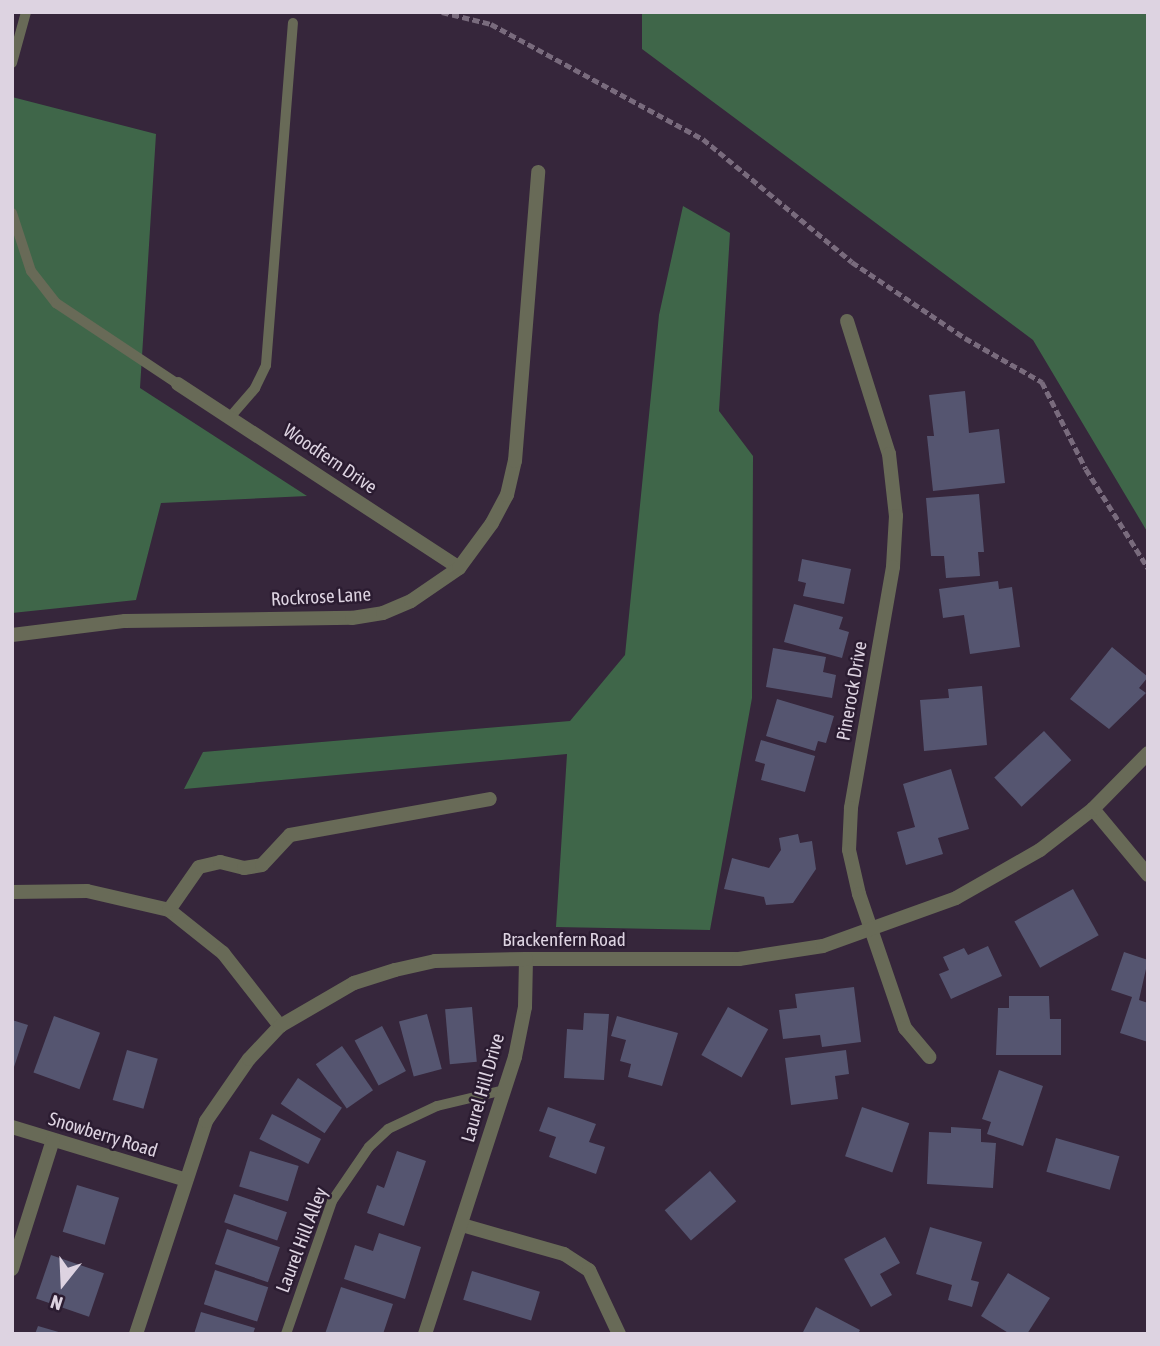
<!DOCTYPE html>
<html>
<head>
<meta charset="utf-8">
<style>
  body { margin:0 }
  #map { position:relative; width:1160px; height:1346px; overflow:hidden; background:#36263b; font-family:"Asap Condensed",sans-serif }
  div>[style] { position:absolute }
  .forest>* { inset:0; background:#3f6649 }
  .building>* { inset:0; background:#555570; transform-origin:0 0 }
  .path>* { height:4.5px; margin-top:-2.25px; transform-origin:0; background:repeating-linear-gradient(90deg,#796b7d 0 7px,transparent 0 10.5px) }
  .service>* { height:10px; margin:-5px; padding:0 5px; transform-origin:5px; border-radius:5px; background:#686a57 }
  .minor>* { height:14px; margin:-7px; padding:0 7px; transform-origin:7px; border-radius:7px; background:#686a57 }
  .tertiary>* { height:14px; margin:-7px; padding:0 7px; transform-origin:7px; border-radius:7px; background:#686a57 }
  span { translate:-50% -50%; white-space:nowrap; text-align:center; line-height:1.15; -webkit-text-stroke:5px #2b1c31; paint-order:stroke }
  .street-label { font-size:19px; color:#ddd3e1 }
  .frame { position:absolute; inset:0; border:14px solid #ddd3e1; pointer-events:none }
  .north { position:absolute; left:28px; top:1248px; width:70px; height:70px; -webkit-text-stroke:5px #2b1c31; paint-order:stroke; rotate:198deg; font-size:19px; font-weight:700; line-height:28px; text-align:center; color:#ddd3e1 }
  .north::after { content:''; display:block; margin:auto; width:24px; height:32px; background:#ddd3e1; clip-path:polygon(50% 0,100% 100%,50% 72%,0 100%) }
</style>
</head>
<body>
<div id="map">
  <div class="forest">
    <i style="clip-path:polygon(642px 12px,1148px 12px,1148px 533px,1033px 340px,642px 49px)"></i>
    <i style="clip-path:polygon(12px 97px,156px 134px,140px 388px,307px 496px,161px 503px,136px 600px,12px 613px)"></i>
    <i style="clip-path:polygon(683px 206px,730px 233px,719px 411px,753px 456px,752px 698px,710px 930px,556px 927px,567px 754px,184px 789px,203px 752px,570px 721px,625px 655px,659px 315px)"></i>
  </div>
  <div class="building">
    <i style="clip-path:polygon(965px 391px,969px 433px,999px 429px,1005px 483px,933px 491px,927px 436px,934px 436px,929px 395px)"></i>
    <i style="clip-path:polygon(979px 494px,984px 552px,978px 552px,980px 576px,946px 578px,944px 556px,931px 556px,926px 498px)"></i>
    <i style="clip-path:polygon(802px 559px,851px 569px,844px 604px,803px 596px,806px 583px,798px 581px)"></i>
    <i style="clip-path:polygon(998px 581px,999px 589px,1012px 587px,1020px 647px,970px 654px,964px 615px,943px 618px,939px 589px)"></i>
    <i style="clip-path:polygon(794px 604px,843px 617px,839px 629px,849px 632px,842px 658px,784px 642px)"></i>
    <i style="clip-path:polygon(1112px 647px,1148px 677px,1139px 688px,1146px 693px,1109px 729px,1070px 699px)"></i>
    <i style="clip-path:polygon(773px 648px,826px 657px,823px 672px,836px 675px,832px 698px,766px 687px)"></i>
    <i style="clip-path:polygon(982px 686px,987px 745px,924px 751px,920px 700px,949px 698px,948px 689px)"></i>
    <i style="clip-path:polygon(777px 699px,834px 716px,826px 743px,818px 741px,815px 751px,766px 736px)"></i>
    <i style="left:1044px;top:731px;width:40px;height:68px;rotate:47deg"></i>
    <i style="clip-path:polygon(761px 740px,815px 756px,805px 792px,761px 780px,765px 764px,755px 761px)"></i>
    <i style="clip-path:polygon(951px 769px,969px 829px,938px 838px,943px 854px,906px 865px,897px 832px,915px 827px,903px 784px)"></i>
    <i style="clip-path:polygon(798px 834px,800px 843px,812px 841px,816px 869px,793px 903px,766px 905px,764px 897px,724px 889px,732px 858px,769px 868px,781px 850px,779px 838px)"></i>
    <i style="left:1073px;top:889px;width:53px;height:67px;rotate:61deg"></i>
    <i style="clip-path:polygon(988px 946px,1002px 976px,951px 999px,939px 974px,949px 970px,943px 957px,964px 948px,968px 955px)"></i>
    <i style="clip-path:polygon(1124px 952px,1148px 960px,1139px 1000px,1148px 1003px,1148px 1042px,1120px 1033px,1132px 997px,1111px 990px)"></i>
    <i style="clip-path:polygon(854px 987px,861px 1042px,822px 1047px,820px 1035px,783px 1039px,779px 1010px,797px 1008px,795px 994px)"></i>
    <i style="clip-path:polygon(1009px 996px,1049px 996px,1050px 1019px,1061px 1019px,1061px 1055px,996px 1055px,998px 1008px,1009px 1008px)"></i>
    <i style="left:472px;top:1007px;width:55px;height:27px;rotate:85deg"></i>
    <i style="left:728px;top:1007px;width:46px;height:55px;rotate:29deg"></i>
    <i style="clip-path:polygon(584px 1013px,609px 1014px,604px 1080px,564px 1078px,567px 1029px,583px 1030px)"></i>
    <i style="left:427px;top:1014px;width:57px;height:29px;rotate:75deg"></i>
    <i style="left:54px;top:1016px;width:49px;height:60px;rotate:20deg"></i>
    <i style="clip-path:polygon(617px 1016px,678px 1033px,662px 1086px,628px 1077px,631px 1064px,620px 1061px,626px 1040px,611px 1036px)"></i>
    <i style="clip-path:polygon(12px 1020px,28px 1025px,13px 1070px,12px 1070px)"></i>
    <i style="left:382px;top:1026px;width:51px;height:31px;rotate:62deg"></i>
    <i style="left:342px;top:1046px;width:54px;height:32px;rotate:55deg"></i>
    <i style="left:127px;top:1050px;width:32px;height:52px;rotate:16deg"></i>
    <i style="clip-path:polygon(846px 1050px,849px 1074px,835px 1076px,838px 1099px,791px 1105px,785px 1058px)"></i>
    <i style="clip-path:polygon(999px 1070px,1043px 1086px,1023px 1146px,987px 1134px,991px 1122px,982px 1119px)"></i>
    <i style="left:298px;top:1078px;width:53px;height:31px;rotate:34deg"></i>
    <i style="clip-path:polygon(548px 1107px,596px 1124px,589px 1142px,605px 1147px,596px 1174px,549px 1157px,556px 1137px,539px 1131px)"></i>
    <i style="left:862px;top:1107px;width:50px;height:52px;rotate:19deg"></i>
    <i style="left:272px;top:1114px;width:55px;height:28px;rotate:27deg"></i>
    <i style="clip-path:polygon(951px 1127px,981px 1129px,981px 1142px,996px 1143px,993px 1188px,927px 1184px,929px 1132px,951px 1133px)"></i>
    <i style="left:1056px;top:1138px;width:66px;height:35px;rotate:16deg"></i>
    <i style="left:250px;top:1151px;width:51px;height:37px;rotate:17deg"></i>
    <i style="clip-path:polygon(397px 1151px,426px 1161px,404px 1226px,367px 1213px,377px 1185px,384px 1188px)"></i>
    <i style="left:710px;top:1171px;width:40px;height:60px;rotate:49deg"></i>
    <i style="left:77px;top:1185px;width:44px;height:49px;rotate:17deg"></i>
    <i style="left:234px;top:1194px;width:56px;height:30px;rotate:19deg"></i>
    <i style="clip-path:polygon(930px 1227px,982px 1242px,971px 1280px,979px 1282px,972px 1307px,948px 1300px,952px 1285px,916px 1274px)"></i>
    <i style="left:227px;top:1229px;width:56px;height:37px;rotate:19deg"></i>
    <i style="clip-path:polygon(379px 1233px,421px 1247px,405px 1299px,344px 1279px,355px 1245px,373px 1251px)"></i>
    <i style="clip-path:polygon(885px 1237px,900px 1263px,880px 1274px,892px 1295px,871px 1307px,844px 1259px)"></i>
    <i style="left:51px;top:1255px;width:56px;height:46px;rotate:19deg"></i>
    <i style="left:215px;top:1270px;width:56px;height:36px;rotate:18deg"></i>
    <i style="left:472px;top:1271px;width:71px;height:30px;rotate:17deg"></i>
    <i style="clip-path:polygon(1008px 1273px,1050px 1298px,1027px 1334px,1010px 1334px,981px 1316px)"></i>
    <i style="clip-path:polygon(341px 1287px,393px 1304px,383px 1334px,325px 1334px)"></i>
    <i style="clip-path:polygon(816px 1307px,860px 1330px,858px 1334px,802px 1334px)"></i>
    <i style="clip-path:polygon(201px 1312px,255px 1328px,253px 1334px,194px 1334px)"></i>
    <i style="clip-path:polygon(38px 1326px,62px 1333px,62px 1334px,35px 1334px)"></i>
  </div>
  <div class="path">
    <i style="left:442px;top:12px;width:50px;rotate:13.8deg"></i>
    <i style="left:491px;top:24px;width:241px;rotate:28.5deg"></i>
    <i style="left:703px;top:139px;width:193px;rotate:39.5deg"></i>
    <i style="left:852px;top:262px;width:136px;rotate:33.9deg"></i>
    <i style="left:965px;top:338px;width:89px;rotate:29.7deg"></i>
    <i style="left:1042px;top:382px;width:97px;rotate:63.2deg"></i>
    <i style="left:1086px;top:469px;width:117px;rotate:57.9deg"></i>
  </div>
  <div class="service">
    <i style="left:12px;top:63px;width:53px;rotate:-74.6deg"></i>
    <i style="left:12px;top:213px;width:61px;rotate:71.9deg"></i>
    <i style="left:31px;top:271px;width:41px;rotate:52deg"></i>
    <i style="left:56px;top:303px;width:146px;rotate:33.6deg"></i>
    <i style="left:231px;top:416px;width:37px;rotate:-49deg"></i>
    <i style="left:255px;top:388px;width:25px;rotate:-64deg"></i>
    <i style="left:266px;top:365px;width:343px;rotate:-85.5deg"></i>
    <i style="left:286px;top:1334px;width:141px;rotate:-70.9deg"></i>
    <i style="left:332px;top:1201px;width:65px;rotate:-55.6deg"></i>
    <i style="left:369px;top:1147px;width:26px;rotate:-43deg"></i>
    <i style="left:388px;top:1129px;width:54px;rotate:-25.1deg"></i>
    <i style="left:437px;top:1106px;width:69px;rotate:-13.4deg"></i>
  </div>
  <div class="minor">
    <i style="left:847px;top:321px;width:139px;rotate:72.5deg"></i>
    <i style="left:889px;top:454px;width:62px;rotate:83.6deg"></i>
    <i style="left:896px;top:516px;width:51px;rotate:93.4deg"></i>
    <i style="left:893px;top:567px;width:245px;rotate:99.9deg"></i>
    <i style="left:851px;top:808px;width:42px;rotate:92.7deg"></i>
    <i style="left:849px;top:850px;width:45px;rotate:77.2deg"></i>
    <i style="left:859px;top:894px;width:142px;rotate:71.1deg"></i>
    <i style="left:905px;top:1028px;width:38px;rotate:50deg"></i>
    <i style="left:178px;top:384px;width:336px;rotate:33.2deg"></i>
    <i style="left:12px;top:635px;width:114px;rotate:-7.1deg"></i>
    <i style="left:125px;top:621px;width:227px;rotate:-0.8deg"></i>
    <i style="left:352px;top:618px;width:31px;rotate:-9deg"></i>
    <i style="left:383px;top:613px;width:30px;rotate:-23deg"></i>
    <i style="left:411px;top:601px;width:58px;rotate:-34.5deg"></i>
    <i style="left:459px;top:568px;width:56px;rotate:-53.7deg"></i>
    <i style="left:492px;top:523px;width:32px;rotate:-62deg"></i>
    <i style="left:507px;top:495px;width:35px;rotate:-77deg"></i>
    <i style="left:515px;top:461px;width:290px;rotate:-85.4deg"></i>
    <i style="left:1093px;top:809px;width:86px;rotate:50.2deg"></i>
    <i style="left:12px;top:892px;width:75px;rotate:-0.8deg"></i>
    <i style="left:87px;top:891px;width:84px;rotate:13deg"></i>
    <i style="left:169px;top:910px;width:69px;rotate:38.5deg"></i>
    <i style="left:223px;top:953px;width:93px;rotate:52deg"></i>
    <i style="left:169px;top:910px;width:52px;rotate:-55.1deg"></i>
    <i style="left:199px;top:867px;width:22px;rotate:-13deg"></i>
    <i style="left:220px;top:862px;width:25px;rotate:14deg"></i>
    <i style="left:244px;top:868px;width:18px;rotate:-9deg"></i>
    <i style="left:262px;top:865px;width:41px;rotate:-47deg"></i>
    <i style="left:290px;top:835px;width:203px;rotate:-10.2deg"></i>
    <i style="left:12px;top:1127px;width:179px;rotate:16.9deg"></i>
    <i style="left:462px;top:1225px;width:106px;rotate:15.9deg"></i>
    <i style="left:564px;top:1254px;width:30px;rotate:33deg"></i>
    <i style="left:589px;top:1270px;width:71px;rotate:64.9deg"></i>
    <i style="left:12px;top:1269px;width:135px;rotate:-72.4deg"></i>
    <i style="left:425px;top:1334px;width:291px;rotate:-72deg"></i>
    <i style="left:515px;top:1057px;width:51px;rotate:-78.7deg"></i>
    <i style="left:525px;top:1007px;width:48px;rotate:-88.8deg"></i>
    <i style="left:526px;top:959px;width:213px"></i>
    <i style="left:739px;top:959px;width:85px;rotate:-8.8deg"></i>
    <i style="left:823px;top:946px;width:141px;rotate:-19.8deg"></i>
    <i style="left:956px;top:898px;width:97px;rotate:-29.7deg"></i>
    <i style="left:1040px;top:850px;width:67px;rotate:-37.7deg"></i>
    <i style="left:1093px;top:809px;width:78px;rotate:-45.5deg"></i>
  </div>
  <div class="tertiary">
    <i style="left:136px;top:1334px;width:224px;rotate:-71.8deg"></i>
    <i style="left:206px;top:1121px;width:75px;rotate:-55.3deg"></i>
    <i style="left:249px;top:1059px;width:45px;rotate:-46.8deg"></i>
    <i style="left:280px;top:1026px;width:86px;rotate:-30.2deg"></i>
    <i style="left:354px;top:983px;width:43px;rotate:-17.6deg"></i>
    <i style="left:395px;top:970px;width:41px;rotate:-12.7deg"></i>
    <i style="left:435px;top:961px;width:91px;rotate:-1.3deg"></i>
  </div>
  <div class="street-label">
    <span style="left:330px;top:459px;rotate:34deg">Woodfern Drive</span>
    <span style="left:321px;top:597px;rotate:-3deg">Rockrose Lane</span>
    <span style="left:852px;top:691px;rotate:-80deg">Pinerock Drive</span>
    <span style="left:564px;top:940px">Brackenfern Road</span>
    <span style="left:483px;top:1088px;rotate:-74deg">Laurel Hill Drive</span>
    <span style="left:103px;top:1135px;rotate:17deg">Snowberry Road</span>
    <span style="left:302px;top:1240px;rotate:-69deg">Laurel Hill Alley</span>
  </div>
  <div class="frame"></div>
  <div class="north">N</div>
</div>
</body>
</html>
